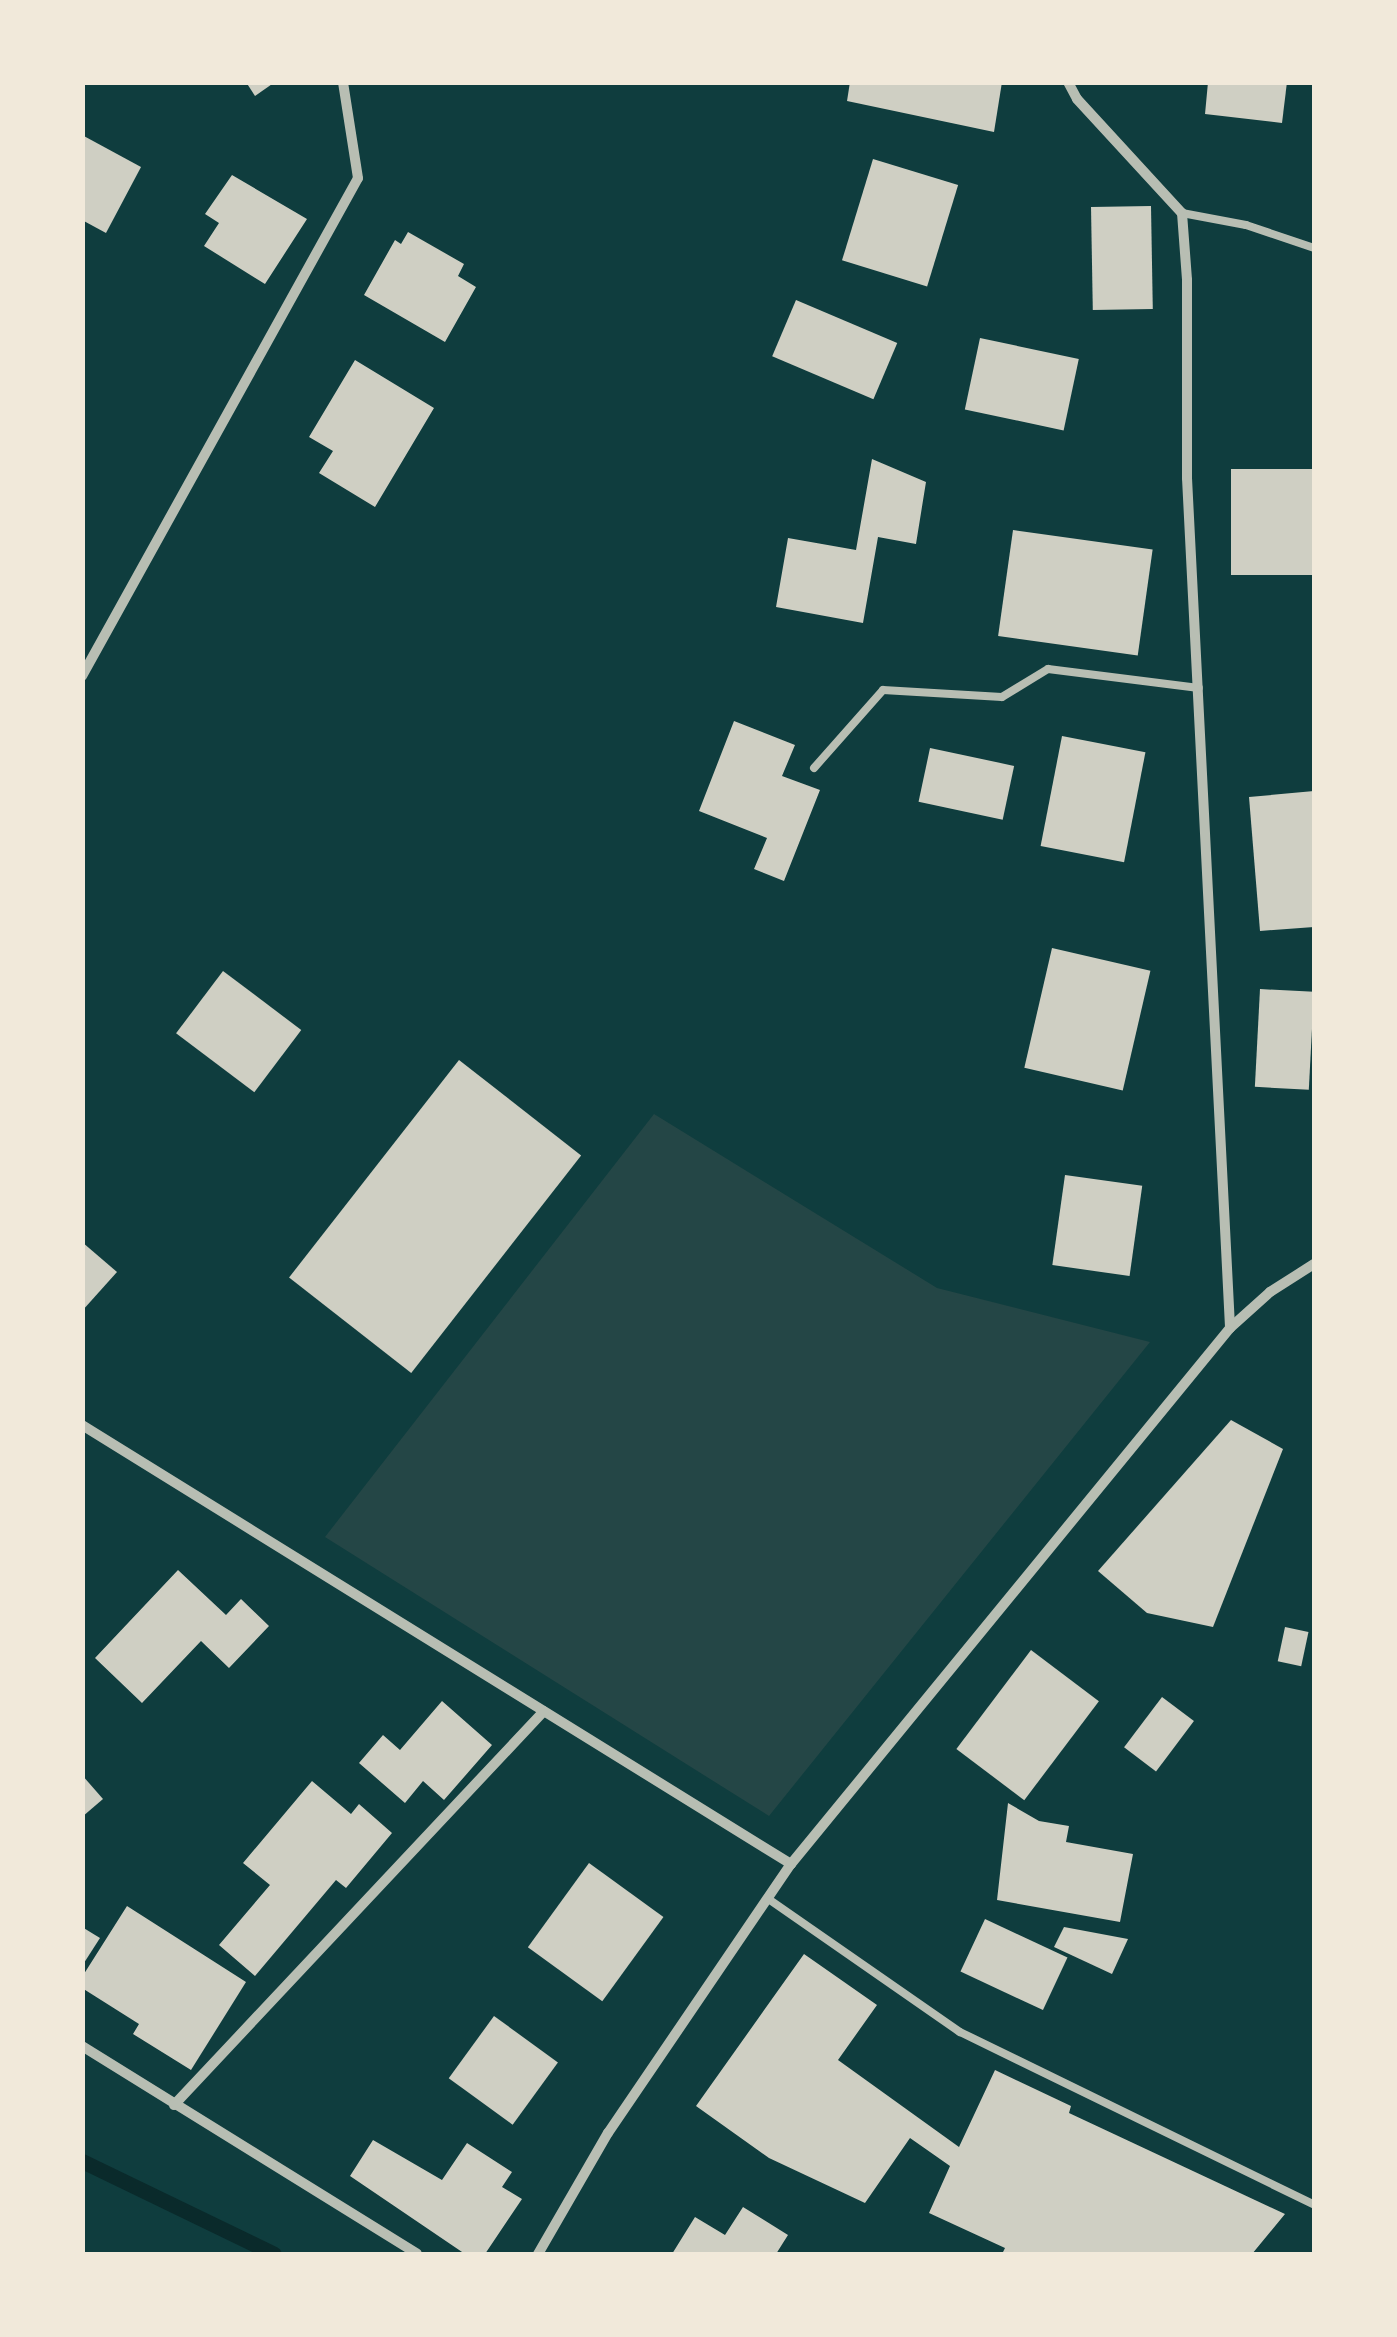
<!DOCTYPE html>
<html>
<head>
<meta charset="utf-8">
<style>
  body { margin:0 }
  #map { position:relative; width:1397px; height:2337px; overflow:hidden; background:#0f3d3e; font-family:Quicksand,sans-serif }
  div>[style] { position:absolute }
  .green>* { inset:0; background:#244646 }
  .stream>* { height:15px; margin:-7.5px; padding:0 7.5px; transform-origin:7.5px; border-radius:7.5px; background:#0a2a2b }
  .building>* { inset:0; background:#cfcfc3; transform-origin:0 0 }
  .service>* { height:8px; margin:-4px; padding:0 4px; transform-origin:4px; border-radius:4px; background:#b8beb3 }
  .minor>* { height:10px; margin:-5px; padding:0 5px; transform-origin:5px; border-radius:5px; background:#b8beb3 }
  span { translate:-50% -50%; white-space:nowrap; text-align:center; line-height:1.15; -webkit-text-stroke:9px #f1e9da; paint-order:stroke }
  .frame { position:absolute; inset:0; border:85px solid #f1e9da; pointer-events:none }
</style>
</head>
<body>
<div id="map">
  <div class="green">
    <i style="clip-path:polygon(654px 1114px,937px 1288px,1150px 1342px,769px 1816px,325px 1537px)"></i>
  </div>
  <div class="stream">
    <i style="left:82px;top:2161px;width:213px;rotate:25.8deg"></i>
  </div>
  <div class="building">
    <i style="clip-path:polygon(246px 82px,275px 82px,255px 96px)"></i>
    <i style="clip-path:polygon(850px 82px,1002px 82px,994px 132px,847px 101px)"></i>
    <i style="clip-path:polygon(1208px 82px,1287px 82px,1282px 123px,1205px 114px)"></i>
    <i style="clip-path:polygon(82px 135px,141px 167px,106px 233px,82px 220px)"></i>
    <i style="left:873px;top:159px;width:89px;height:106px;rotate:17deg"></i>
    <i style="clip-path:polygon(232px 175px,307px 219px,265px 284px,204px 246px,219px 223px,205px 214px)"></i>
    <i style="left:1151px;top:206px;width:103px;height:60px;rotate:89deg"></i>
    <i style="clip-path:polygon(408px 232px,464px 264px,458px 276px,476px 287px,445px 342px,364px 295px,395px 240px,401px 244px)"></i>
    <i style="left:796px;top:300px;width:110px;height:61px;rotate:23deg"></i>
    <i style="left:980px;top:338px;width:101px;height:73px;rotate:12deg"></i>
    <i style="clip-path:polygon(355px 360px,434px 408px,375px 507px,319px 473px,333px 451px,309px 437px)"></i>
    <i style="clip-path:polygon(872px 459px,926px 482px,916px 544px,878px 537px,863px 623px,776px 607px,788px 538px,856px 550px)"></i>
    <i style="left:1314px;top:469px;width:106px;height:83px;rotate:90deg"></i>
    <i style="left:1013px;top:530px;width:141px;height:107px;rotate:8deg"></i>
    <i style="clip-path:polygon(734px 721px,795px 745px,782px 776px,820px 790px,784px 881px,754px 869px,767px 838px,699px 811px)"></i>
    <i style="left:1062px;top:736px;width:85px;height:112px;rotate:11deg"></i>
    <i style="left:930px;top:748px;width:86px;height:55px;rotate:12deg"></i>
    <i style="clip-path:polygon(1314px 791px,1314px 927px,1260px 931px,1249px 797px)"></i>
    <i style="left:1052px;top:948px;width:101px;height:123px;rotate:13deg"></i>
    <i style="left:223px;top:971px;width:98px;height:78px;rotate:37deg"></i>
    <i style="left:1260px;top:989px;width:54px;height:98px;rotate:3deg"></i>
    <i style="left:459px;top:1060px;width:155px;height:276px;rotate:38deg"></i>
    <i style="left:1065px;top:1175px;width:78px;height:91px;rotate:8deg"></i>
    <i style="clip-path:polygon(82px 1242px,117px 1272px,82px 1311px)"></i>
    <i style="clip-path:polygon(1231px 1420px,1283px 1449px,1213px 1627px,1147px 1613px,1098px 1571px)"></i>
    <i style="clip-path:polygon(178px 1570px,226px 1615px,241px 1599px,269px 1626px,229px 1668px,201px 1641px,142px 1703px,95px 1658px)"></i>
    <i style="left:1285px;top:1627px;width:24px;height:35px;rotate:12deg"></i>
    <i style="left:1031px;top:1650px;width:85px;height:124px;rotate:37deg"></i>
    <i style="left:1162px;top:1697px;width:40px;height:63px;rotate:37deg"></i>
    <i style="clip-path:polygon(442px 1701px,492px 1745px,444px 1800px,423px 1781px,405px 1803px,359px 1763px,383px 1735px,400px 1750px)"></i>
    <i style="clip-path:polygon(82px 1775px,103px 1799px,82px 1817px)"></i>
    <i style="clip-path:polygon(312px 1781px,351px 1814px,359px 1804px,392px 1833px,346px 1888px,336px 1880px,255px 1976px,219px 1945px,270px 1885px,243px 1863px)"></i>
    <i style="clip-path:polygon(1008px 1803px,1039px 1821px,1069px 1826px,1066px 1842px,1133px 1854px,1120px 1922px,997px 1900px)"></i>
    <i style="left:589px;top:1863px;width:92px;height:104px;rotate:36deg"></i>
    <i style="clip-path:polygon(127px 1906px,246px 1982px,191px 2070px,133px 2034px,139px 2024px,82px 1988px,82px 1977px)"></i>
    <i style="left:985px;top:1919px;width:91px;height:58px;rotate:25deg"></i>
    <i style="clip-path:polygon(82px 1927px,100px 1938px,82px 1966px)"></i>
    <i style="clip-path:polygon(1064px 1927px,1128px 1939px,1112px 1974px,1054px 1947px)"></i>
    <i style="clip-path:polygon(804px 1954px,877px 2005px,838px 2060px,959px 2147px,995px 2070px,1071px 2106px,1069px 2113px,1285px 2214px,1252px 2254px,1002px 2254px,1005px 2248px,929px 2213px,950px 2166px,910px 2138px,865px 2203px,769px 2158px,696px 2106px)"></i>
    <i style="left:494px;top:2016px;width:79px;height:77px;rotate:36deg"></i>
    <i style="clip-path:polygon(373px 2140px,442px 2180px,467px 2143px,512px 2172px,502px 2187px,522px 2199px,485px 2254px,465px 2254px,350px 2176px)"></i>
    <i style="clip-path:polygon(743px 2207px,788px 2235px,776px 2254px,672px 2254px,695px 2217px,725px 2235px)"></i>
  </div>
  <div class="service">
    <i style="left:1182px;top:213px;width:65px;rotate:10.6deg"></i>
    <i style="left:1246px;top:225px;width:72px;rotate:18.7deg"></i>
    <i style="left:814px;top:768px;width:104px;rotate:-48.5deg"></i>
    <i style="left:883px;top:690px;width:119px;rotate:3.4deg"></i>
    <i style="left:1002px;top:697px;width:54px;rotate:-31.3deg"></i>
    <i style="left:1048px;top:669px;width:152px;rotate:7.2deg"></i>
    <i style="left:767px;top:1898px;width:235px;rotate:34.8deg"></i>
    <i style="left:960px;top:2032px;width:394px;rotate:26deg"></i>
  </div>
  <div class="minor">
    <i style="left:1068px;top:82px;width:19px;rotate:62deg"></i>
    <i style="left:1077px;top:99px;width:155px;rotate:47.4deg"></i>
    <i style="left:1182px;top:213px;width:67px;rotate:85.7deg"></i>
    <i style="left:1187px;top:280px;width:198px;rotate:90deg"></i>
    <i style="left:1187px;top:478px;width:851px;rotate:87.1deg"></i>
    <i style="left:82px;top:676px;width:569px;rotate:-61deg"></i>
    <i style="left:358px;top:178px;width:97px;rotate:-98.9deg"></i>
    <i style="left:82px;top:1425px;width:834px;rotate:31.77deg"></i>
    <i style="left:82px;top:2046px;width:394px;rotate:31.8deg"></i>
    <i style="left:174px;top:2105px;width:540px;rotate:-46.8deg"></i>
    <i style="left:538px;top:2254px;width:140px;rotate:-60deg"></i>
    <i style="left:608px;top:2133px;width:325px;rotate:-55.8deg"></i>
    <i style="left:791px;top:1864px;width:693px;rotate:-50.68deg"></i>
    <i style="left:1230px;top:1328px;width:54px;rotate:-42deg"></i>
    <i style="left:1270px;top:1292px;width:52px;rotate:-32.5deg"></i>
  </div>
  <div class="frame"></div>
</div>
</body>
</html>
